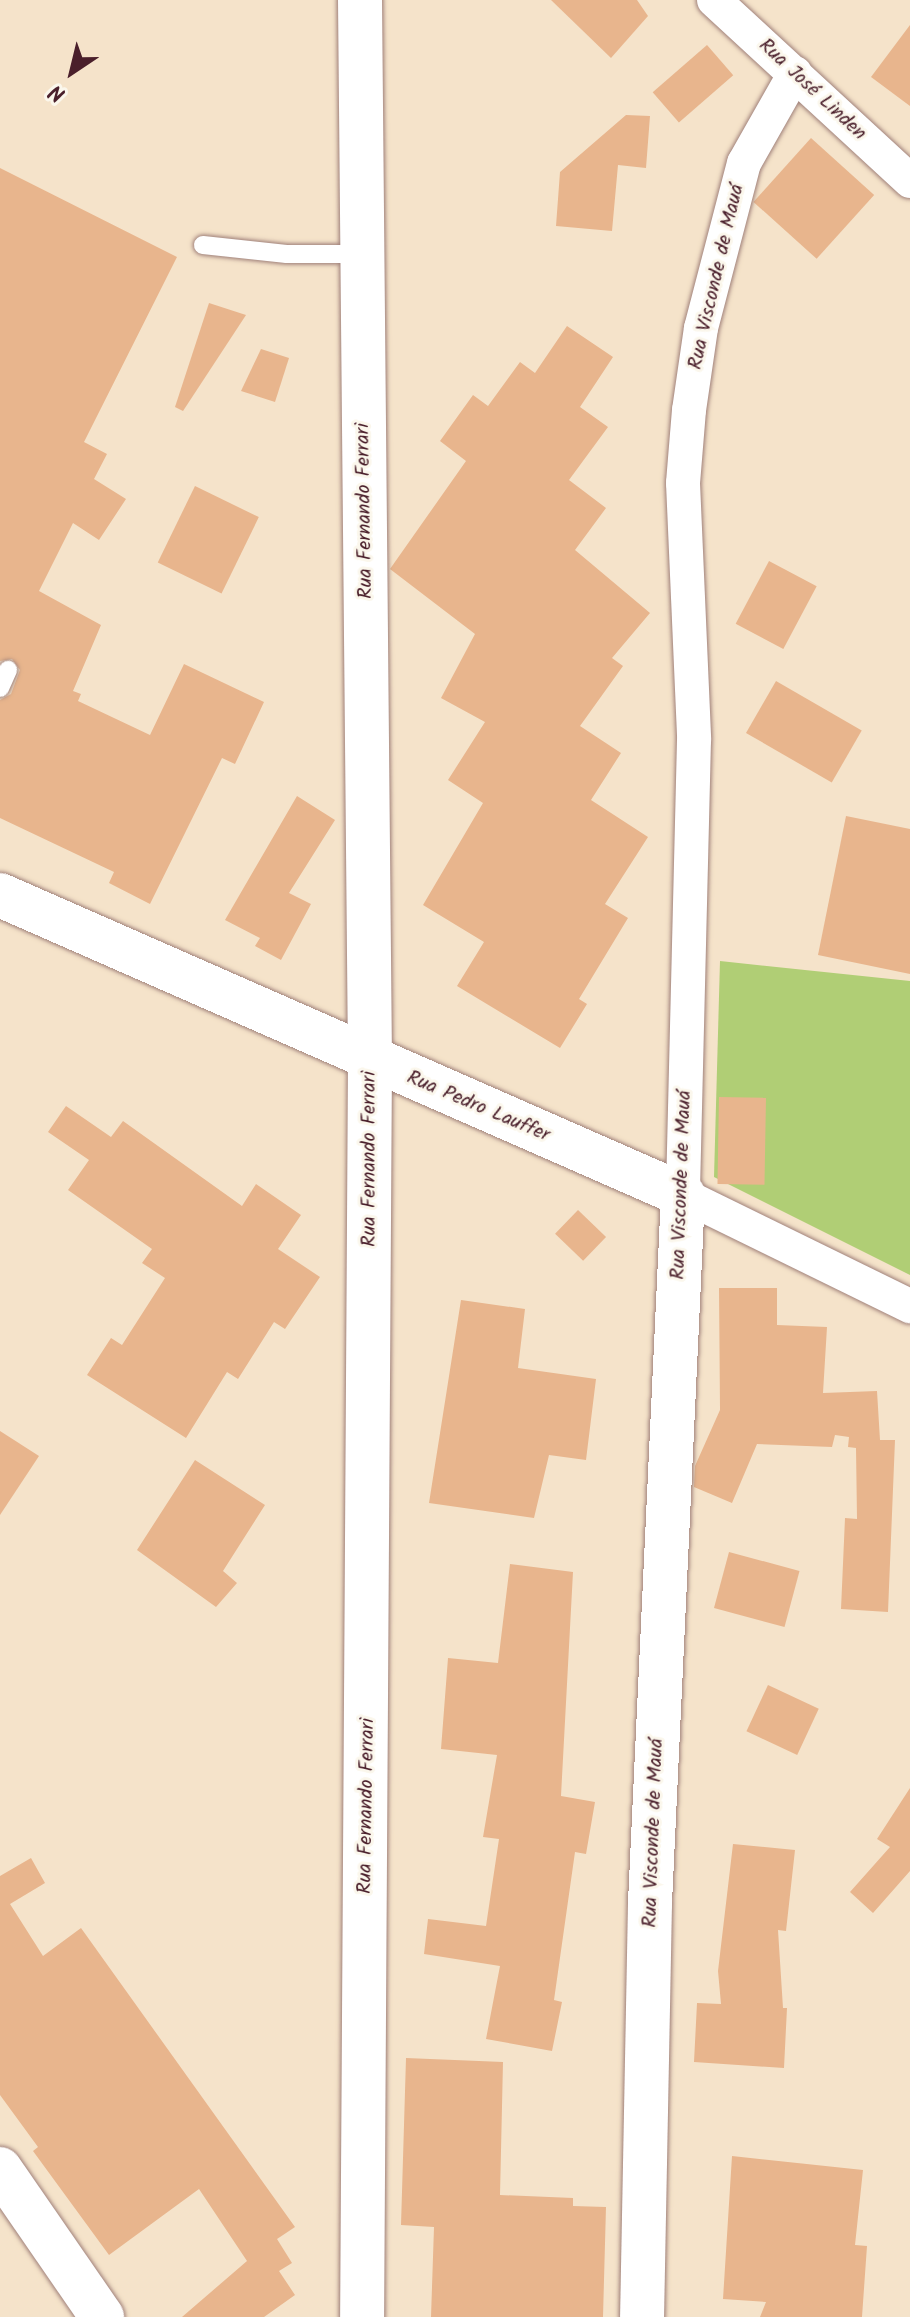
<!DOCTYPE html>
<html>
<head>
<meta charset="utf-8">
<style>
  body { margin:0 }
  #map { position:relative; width:910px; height:2317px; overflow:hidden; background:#f5e3ca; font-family:Kalam,sans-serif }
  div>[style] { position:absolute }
  .green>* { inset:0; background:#b0ce75 }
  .building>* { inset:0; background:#e8b58d; transform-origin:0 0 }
  .roads { filter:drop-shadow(0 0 2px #a0817a) drop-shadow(0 0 2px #a0817a) }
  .service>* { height:18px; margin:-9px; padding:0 9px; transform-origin:9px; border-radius:9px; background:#fff }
  .minor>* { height:34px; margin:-17px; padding:0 17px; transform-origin:17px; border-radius:17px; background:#fff }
  .tertiary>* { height:44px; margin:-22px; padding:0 22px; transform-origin:22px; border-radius:22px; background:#fff }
  .secondary>* { height:44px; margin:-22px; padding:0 22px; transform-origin:22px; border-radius:22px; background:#fff }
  span { translate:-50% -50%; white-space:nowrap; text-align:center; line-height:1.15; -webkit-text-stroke:6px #fbf7ec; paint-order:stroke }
  .street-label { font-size:20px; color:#4a1f2b }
  .north { position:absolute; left:32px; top:32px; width:80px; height:80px; -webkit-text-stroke:6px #fbf7ec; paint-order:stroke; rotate:215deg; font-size:22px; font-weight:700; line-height:32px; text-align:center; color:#4a1f2b }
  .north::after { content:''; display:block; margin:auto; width:28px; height:36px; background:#4a1f2b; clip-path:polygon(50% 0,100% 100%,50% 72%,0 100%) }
</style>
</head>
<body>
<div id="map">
  <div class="green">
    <i style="clip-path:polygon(720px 961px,910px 981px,910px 1275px,714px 1177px)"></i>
  </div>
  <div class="building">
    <i style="clip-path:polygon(551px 0,637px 0,648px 16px,611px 58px)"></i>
    <i style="clip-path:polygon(910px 25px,910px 106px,871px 77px)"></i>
    <i style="left:707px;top:45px;width:40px;height:72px;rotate:49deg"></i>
    <i style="clip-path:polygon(626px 115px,650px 116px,646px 168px,618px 165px,612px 231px,556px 226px,560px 172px)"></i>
    <i style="left:811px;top:138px;width:85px;height:86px;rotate:42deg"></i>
    <i style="clip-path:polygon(0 168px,177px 257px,84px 442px,107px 454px,94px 479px,126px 499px,99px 540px,73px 523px,39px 591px,101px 625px,73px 691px,81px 694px,78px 701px,150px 735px,184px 664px,264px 702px,235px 764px,222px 758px,150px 904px,109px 883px,114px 872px,0 818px,0 700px,11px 694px,20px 670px,12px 659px,0 661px)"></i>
    <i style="clip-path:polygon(209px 303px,246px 315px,183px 411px,175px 407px)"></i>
    <i style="clip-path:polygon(567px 326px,613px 357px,580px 407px,608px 427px,569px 480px,606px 508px,575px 550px,650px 613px,612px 658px,623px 666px,580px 726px,621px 753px,591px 800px,648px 837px,605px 904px,628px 918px,579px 999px,587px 1004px,560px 1048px,457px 986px,484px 942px,423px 905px,483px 803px,448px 780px,485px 722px,441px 698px,475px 634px,390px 569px,466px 461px,440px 441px,473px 395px,488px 406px,520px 362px,535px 373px)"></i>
    <i style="clip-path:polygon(261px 349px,289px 358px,275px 402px,241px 391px)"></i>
    <i style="left:195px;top:486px;width:71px;height:85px;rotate:26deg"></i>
    <i style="left:769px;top:561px;width:54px;height:71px;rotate:28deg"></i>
    <i style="left:776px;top:681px;width:99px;height:60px;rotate:30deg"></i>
    <i style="clip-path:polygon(297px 796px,335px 820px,289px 893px,311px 904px,281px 960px,255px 946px,260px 938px,225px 920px)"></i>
    <i style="clip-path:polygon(846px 816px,910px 829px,910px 974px,818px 955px)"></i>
    <i style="left:719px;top:1097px;width:47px;height:87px;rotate:1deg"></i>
    <i style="clip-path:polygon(66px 1106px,111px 1137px,123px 1121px,242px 1206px,256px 1184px,301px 1215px,278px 1249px,320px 1277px,285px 1329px,274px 1322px,238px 1379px,227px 1372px,186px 1438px,87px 1375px,111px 1338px,122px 1345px,165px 1278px,142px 1263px,152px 1249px,68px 1190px,89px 1160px,48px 1132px)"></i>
    <i style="left:578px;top:1210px;width:39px;height:33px;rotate:44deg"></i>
    <i style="clip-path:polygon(719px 1288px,777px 1288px,777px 1325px,827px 1327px,823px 1393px,877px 1391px,880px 1440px,895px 1440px,888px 1612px,841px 1609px,845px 1518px,857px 1519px,856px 1448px,848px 1447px,849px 1437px,835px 1435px,832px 1447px,757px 1444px,732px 1503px,694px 1487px,695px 1466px,720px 1410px)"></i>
    <i style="clip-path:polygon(461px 1300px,525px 1309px,518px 1368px,596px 1379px,586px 1460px,549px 1455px,534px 1518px,429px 1503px)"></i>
    <i style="clip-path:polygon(0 1431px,39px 1456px,0 1515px)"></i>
    <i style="clip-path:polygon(195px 1460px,265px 1505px,223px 1571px,237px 1583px,216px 1607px,137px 1550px)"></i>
    <i style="left:729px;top:1552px;width:73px;height:58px;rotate:15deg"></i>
    <i style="clip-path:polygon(510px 1564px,573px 1572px,561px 1796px,595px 1802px,586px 1854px,575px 1852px,554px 2000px,562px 2002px,552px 2051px,486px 2039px,500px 1966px,424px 1954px,428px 1919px,486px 1926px,499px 1839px,483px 1837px,497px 1755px,441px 1749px,448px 1658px,498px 1663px)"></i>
    <i style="left:768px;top:1685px;width:56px;height:51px;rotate:25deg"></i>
    <i style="clip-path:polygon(910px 1788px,910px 1871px,873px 1913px,850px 1892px,890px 1847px,877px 1839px)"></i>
    <i style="clip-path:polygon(733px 1844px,795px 1850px,786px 1931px,778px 1930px,783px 2008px,787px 2008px,784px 2068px,694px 2062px,697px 2003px,721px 2004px,718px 1971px)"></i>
    <i style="clip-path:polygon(31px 1858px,45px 1883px,10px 1904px,43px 1956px,81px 1928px,295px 2227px,277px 2239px,292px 2263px,279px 2271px,295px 2295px,264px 2317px,182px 2317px,247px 2261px,199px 2189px,109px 2255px,33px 2151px,38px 2147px,0 2095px,0 1876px)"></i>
    <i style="clip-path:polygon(406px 2058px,503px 2062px,500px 2195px,573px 2198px,573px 2206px,606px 2207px,603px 2317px,431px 2317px,434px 2227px,401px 2225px)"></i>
    <i style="clip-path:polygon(732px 2156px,863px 2170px,855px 2245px,867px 2246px,862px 2317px,760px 2317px,766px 2302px,723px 2299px)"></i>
  </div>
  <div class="roads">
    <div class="service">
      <i style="left:203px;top:245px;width:84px;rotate:6.1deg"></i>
      <i style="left:287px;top:254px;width:75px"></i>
      <i style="left:0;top:688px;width:20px;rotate:-66deg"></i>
    </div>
    <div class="minor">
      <i style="left:714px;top:0;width:267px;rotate:42.7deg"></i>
      <i style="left:795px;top:73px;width:103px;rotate:119.5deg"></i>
      <i style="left:744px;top:163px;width:171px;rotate:104.6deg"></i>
      <i style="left:701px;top:328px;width:83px;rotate:98.3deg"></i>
      <i style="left:689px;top:410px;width:73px;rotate:94.7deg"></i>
      <i style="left:683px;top:483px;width:257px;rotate:87.5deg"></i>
      <i style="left:694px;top:740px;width:455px;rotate:91.4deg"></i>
      <i style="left:683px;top:1195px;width:253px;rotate:26.1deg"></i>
    </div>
    <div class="tertiary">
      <i style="left:0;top:895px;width:746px;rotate:23.71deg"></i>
      <i style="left:683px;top:1195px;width:709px;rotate:92.67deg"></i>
      <i style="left:650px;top:1903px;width:414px;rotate:91.1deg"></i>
    </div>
    <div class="secondary">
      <i style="left:360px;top:0;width:1061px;rotate:89.46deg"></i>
      <i style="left:370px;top:1061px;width:1256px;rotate:90.36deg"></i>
      <i style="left:0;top:2169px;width:180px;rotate:55.4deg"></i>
    </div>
  </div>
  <div class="street-label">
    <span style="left:812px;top:90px;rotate:43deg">Rua José Linden</span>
    <span style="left:717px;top:277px;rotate:-77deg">Rua Visconde de Mauá</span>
    <span style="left:365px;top:511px;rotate:-91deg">Rua Fernando Ferrari</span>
    <span style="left:478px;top:1107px;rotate:23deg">Rua Pedro Lauffer</span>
    <span style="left:370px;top:1159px;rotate:-90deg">Rua Fernando Ferrari</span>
    <span style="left:682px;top:1185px;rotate:-88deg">Rua Visconde de Mauá</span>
    <span style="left:367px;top:1806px;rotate:-89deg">Rua Fernando Ferrari</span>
    <span style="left:654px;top:1833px;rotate:-88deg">Rua Visconde de Mauá</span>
  </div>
  <div class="north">N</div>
</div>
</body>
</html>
